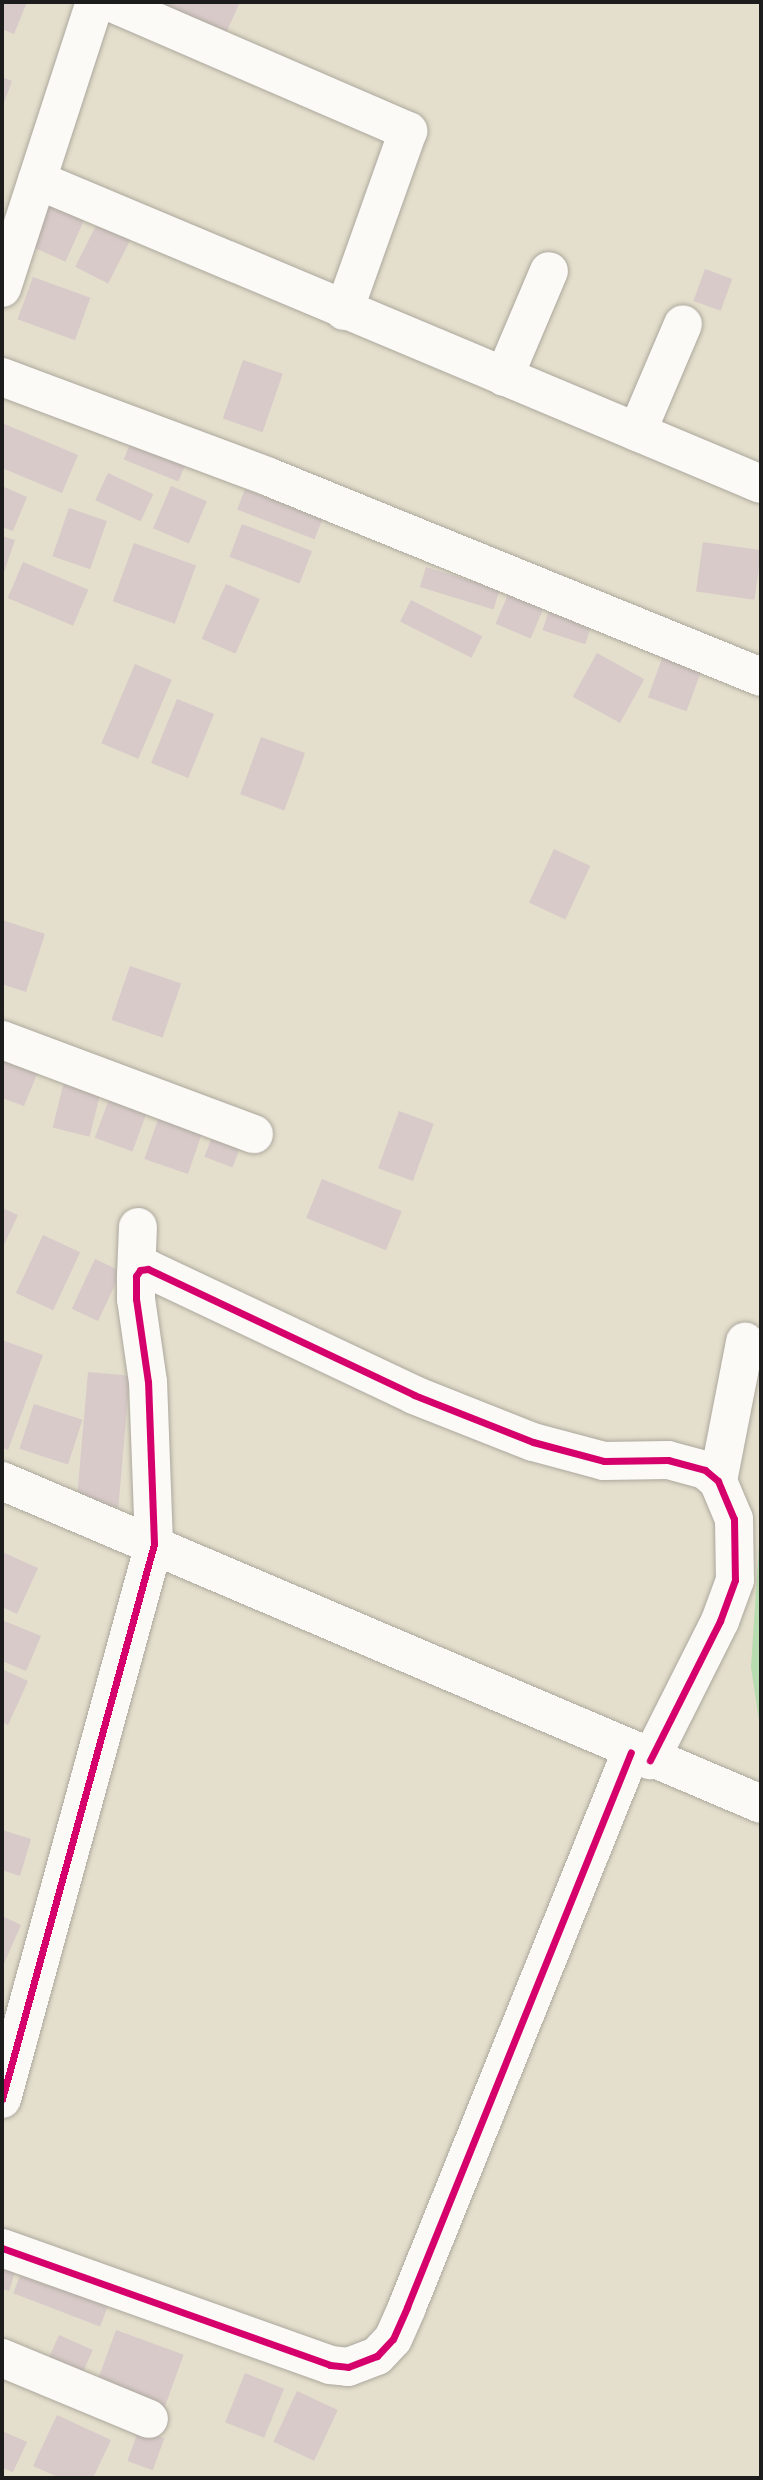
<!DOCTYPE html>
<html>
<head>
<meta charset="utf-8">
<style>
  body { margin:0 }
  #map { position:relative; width:763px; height:2480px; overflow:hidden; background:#e4decc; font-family:"Shantell Sans",sans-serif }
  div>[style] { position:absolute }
  .green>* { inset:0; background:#b6dcaf }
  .building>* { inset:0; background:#d8cac9; transform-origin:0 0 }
  .roads { filter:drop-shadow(0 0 2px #aca89d) drop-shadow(0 0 2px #aca89d) }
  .minor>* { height:38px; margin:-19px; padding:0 19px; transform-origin:19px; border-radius:19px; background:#fbfaf7 }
  .tertiary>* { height:38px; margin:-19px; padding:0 19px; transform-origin:19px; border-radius:19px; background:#fbfaf7 }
  .cycleway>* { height:7px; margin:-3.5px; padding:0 3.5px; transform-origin:3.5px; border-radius:3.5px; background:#d6006c }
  span { translate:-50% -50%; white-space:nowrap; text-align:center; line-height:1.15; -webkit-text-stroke:7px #fcf5e5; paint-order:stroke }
  .frame { position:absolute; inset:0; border:4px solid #1c1c1c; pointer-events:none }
</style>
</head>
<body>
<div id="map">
  <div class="green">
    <i style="clip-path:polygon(761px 1514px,761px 1734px,751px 1667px)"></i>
  </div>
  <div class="building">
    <i style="clip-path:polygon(2px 2px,27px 2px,14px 34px,2px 29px)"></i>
    <i style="clip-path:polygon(167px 2px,240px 2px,225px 35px,164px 6px)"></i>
    <i style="clip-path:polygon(2px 77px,12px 81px,2px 108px)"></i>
    <i style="left:49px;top:193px;width:43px;height:56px;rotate:24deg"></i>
    <i style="left:101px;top:216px;width:37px;height:57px;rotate:27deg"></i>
    <i style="left:705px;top:269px;width:29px;height:34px;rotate:20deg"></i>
    <i style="left:33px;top:277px;width:61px;height:45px;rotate:20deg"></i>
    <i style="left:243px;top:360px;width:42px;height:62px;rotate:19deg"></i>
    <i style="clip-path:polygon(2px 423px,78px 455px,62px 493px,2px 468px)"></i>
    <i style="left:132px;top:439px;width:59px;height:22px;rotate:22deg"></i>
    <i style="left:108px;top:473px;width:50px;height:30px;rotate:25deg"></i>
    <i style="clip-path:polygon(2px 486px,27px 497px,13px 531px,2px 527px)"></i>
    <i style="left:171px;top:486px;width:39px;height:46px;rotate:23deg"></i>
    <i style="left:245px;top:489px;width:83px;height:22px;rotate:21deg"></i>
    <i style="left:69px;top:508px;width:40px;height:51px;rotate:19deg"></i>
    <i style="left:242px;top:524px;width:75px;height:35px;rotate:21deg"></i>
    <i style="clip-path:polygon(2px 536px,15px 540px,2px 578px)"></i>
    <i style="left:703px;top:542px;width:59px;height:50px;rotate:8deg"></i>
    <i style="left:134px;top:543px;width:66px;height:62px;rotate:20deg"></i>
    <i style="left:23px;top:562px;width:71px;height:39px;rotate:23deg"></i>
    <i style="left:426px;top:567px;width:77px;height:21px;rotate:17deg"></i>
    <i style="left:226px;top:584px;width:37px;height:60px;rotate:24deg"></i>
    <i style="left:512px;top:585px;width:38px;height:42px;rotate:23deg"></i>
    <i style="left:553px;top:598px;width:45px;height:34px;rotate:18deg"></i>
    <i style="left:411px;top:600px;width:80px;height:24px;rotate:27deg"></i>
    <i style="left:597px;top:653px;width:54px;height:50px;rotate:29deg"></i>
    <i style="left:663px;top:656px;width:41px;height:44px;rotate:20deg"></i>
    <i style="left:135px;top:664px;width:40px;height:86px;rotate:23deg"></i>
    <i style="left:177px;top:699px;width:40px;height:69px;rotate:22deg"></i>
    <i style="left:261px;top:737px;width:47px;height:61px;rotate:20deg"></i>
    <i style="left:554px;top:849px;width:40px;height:59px;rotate:25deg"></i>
    <i style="clip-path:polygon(2px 920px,45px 934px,26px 992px,2px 984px)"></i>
    <i style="left:130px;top:966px;width:54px;height:57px;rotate:19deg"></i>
    <i style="clip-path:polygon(2px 1046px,42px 1062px,24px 1106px,2px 1098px)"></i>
    <i style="left:64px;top:1082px;width:38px;height:47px;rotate:14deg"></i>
    <i style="left:113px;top:1088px;width:40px;height:53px;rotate:20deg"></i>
    <i style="left:162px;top:1108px;width:46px;height:54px;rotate:19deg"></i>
    <i style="left:399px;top:1111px;width:37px;height:61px;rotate:20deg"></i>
    <i style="left:217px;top:1124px;width:30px;height:35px;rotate:21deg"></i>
    <i style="left:322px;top:1179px;width:86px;height:42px;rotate:22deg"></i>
    <i style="clip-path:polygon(2px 1208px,18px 1215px,2px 1249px)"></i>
    <i style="left:43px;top:1235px;width:41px;height:64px;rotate:25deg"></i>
    <i style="left:95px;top:1259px;width:29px;height:55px;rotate:25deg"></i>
    <i style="clip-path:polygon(2px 1340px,43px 1355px,8px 1450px,2px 1448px)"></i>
    <i style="left:88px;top:1372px;width:42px;height:132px;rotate:5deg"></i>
    <i style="left:34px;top:1404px;width:51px;height:47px;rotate:18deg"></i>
    <i style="clip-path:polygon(2px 1552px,38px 1568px,17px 1614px,2px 1607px)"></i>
    <i style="clip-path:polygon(2px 1620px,41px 1636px,26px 1671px,2px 1661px)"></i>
    <i style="clip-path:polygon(2px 1669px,28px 1681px,8px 1725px,2px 1722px)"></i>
    <i style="clip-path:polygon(2px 1830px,31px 1839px,20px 1876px,2px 1870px)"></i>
    <i style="clip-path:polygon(2px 1916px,21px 1925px,2px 1968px)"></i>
    <i style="clip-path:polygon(2px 2258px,18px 2262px,9px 2291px,2px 2289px)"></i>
    <i style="left:23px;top:2268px;width:93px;height:27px;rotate:21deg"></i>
    <i style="left:116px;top:2330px;width:72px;height:57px;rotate:20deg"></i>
    <i style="left:59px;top:2335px;width:37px;height:34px;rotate:24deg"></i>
    <i style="left:245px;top:2373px;width:42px;height:53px;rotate:22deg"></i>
    <i style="left:297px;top:2391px;width:45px;height:56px;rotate:25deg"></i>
    <i style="clip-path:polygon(57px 2415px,111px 2440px,93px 2478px,60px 2478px,33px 2466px)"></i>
    <i style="left:139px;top:2429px;width:27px;height:34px;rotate:20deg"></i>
    <i style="clip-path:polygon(2px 2431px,27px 2442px,13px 2472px,2px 2468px)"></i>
  </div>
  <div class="roads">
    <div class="minor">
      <i style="left:110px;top:2px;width:325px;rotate:23.4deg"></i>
      <i style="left:408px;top:131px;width:191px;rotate:109.6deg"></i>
      <i style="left:37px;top:180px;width:785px;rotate:22.78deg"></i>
      <i style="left:2px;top:288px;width:301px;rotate:-72deg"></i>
      <i style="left:2px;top:377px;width:285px;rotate:20.5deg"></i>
      <i style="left:269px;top:477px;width:531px;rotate:22.12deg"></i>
      <i style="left:504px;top:377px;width:115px;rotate:-67deg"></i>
      <i style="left:637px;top:432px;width:117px;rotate:-66.9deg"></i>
      <i style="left:2px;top:1040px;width:269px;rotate:20.5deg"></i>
      <i style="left:136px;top:1276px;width:49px;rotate:-87.7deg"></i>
      <i style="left:718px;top:1481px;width:142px;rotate:-79deg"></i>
      <i style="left:2px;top:2099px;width:575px;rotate:-74.68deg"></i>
      <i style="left:154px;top:1544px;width:162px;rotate:-92.1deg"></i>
      <i style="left:148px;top:1382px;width:84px;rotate:-98.2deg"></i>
      <i style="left:136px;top:1299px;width:23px;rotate:-90deg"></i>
      <i style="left:136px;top:1276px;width:7px;rotate:-56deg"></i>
      <i style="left:140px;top:1270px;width:8px;rotate:-7deg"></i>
      <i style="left:148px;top:1269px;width:294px;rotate:25.3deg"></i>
      <i style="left:414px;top:1395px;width:128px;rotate:21.6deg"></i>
      <i style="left:533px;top:1442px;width:73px;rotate:15deg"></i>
      <i style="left:604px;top:1461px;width:64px;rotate:-0.9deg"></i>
      <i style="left:668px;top:1460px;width:38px;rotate:15deg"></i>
      <i style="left:705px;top:1470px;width:17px;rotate:40deg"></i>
      <i style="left:718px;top:1481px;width:41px;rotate:67.2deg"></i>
      <i style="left:734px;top:1519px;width:61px;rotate:89.1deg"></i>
      <i style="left:735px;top:1580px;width:44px;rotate:110.1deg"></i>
      <i style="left:720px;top:1621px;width:156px;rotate:116.7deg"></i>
      <i style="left:2px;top:2248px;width:348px;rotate:19.6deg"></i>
      <i style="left:330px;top:2365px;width:18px;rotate:6deg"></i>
      <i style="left:348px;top:2367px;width:31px;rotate:-21deg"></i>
      <i style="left:377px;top:2356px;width:23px;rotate:-47deg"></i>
      <i style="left:393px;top:2339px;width:35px;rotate:-66deg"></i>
      <i style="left:407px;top:2307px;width:598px;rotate:-68.02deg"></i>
      <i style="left:2px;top:2358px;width:159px;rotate:22.5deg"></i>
    </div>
    <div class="tertiary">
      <i style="left:2px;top:1481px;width:825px;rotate:23.05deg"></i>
    </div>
  </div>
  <div class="cycleway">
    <i style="left:2px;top:2099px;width:575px;rotate:-74.68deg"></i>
    <i style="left:154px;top:1544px;width:162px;rotate:-92.1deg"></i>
    <i style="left:148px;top:1382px;width:84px;rotate:-98.2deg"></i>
    <i style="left:136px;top:1299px;width:23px;rotate:-90deg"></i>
    <i style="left:136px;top:1276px;width:7px;rotate:-56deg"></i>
    <i style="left:140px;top:1270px;width:8px;rotate:-7deg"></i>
    <i style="left:148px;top:1269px;width:294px;rotate:25.3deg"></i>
    <i style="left:414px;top:1395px;width:128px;rotate:21.6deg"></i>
    <i style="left:533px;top:1442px;width:73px;rotate:15deg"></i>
    <i style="left:604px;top:1461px;width:64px;rotate:-0.9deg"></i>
    <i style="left:668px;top:1460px;width:38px;rotate:15deg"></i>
    <i style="left:705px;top:1470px;width:17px;rotate:40deg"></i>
    <i style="left:718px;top:1481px;width:41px;rotate:67.2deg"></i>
    <i style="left:734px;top:1519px;width:61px;rotate:89.1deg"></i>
    <i style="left:735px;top:1580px;width:44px;rotate:110.1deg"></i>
    <i style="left:720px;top:1621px;width:156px;rotate:116.7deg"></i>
    <i style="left:2px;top:2248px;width:348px;rotate:19.6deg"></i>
    <i style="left:330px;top:2365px;width:18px;rotate:6deg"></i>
    <i style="left:348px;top:2367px;width:31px;rotate:-21deg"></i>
    <i style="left:377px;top:2356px;width:23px;rotate:-47deg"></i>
    <i style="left:393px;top:2339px;width:35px;rotate:-66deg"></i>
    <i style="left:407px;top:2307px;width:598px;rotate:-68.02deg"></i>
  </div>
  <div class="frame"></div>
</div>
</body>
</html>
